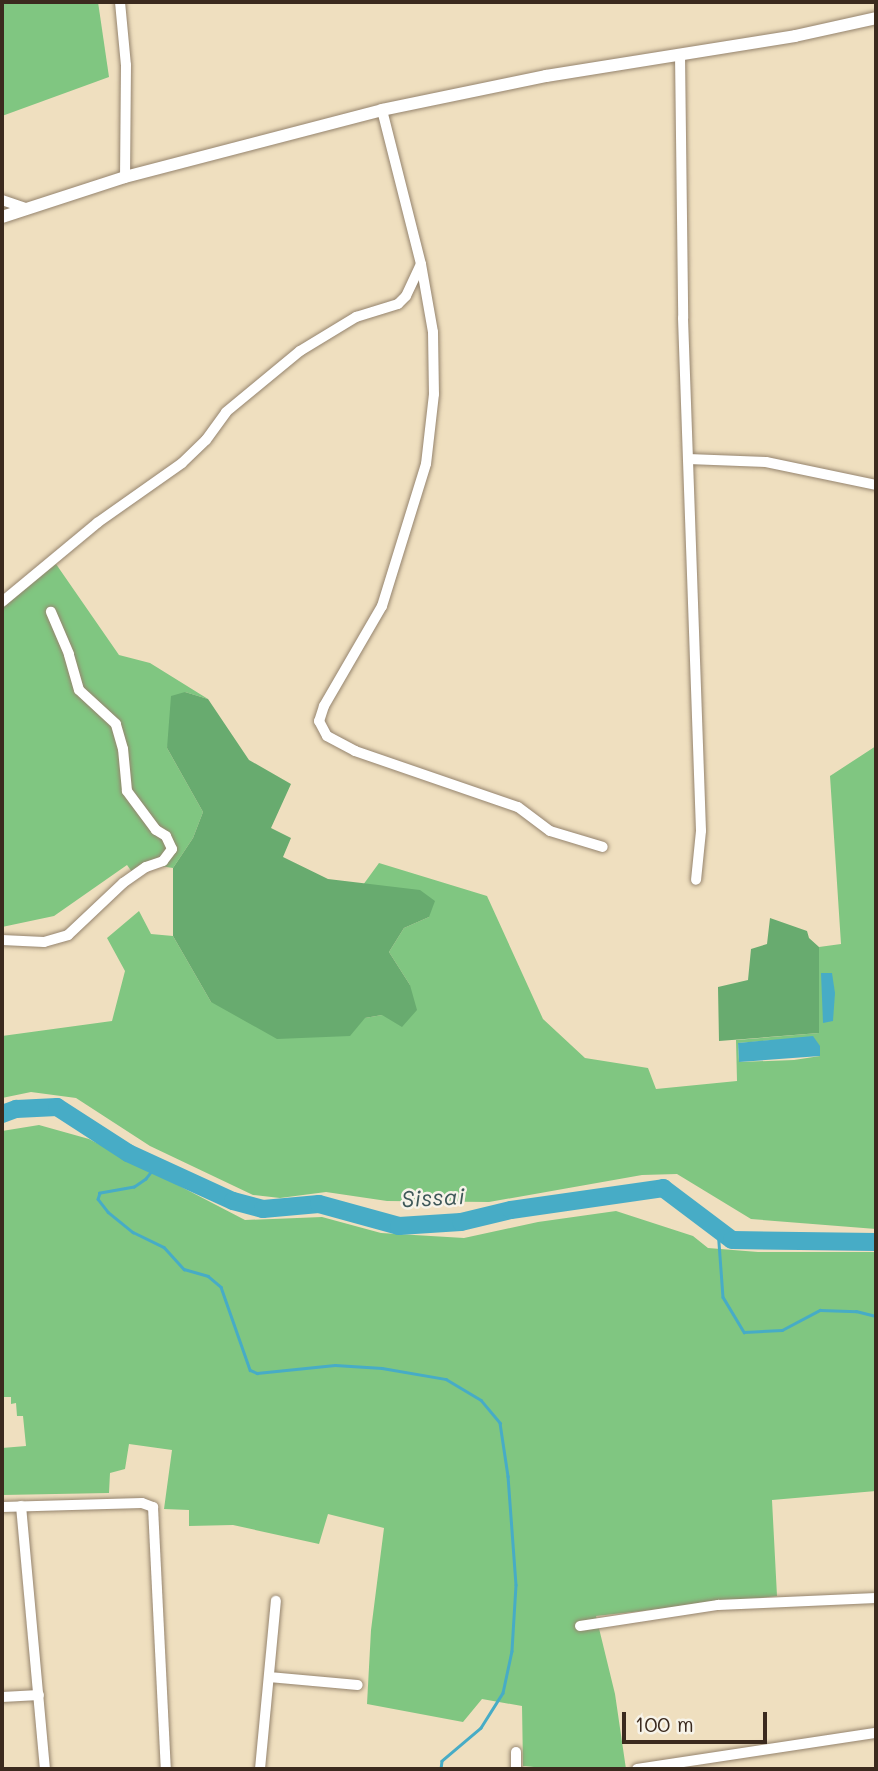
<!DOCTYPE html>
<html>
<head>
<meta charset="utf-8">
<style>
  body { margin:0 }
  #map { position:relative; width:878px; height:1771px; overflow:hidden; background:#efdfbf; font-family:Mali,sans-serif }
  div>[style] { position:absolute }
  .green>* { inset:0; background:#80c681 }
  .forest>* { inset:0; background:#68ab6f }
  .water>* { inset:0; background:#47acc6 }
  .stream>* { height:2.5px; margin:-1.25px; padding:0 1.25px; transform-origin:1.25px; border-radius:1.25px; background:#47acc6 }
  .river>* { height:18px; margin:-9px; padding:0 9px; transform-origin:9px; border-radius:9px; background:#47acc6 }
  .roads { filter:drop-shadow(0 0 2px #95846e) drop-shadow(0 0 2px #95846e) }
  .minor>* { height:10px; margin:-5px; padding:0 5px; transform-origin:5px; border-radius:5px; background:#fff }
  .tertiary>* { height:12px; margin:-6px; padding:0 6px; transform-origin:6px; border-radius:6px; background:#fff }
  span { translate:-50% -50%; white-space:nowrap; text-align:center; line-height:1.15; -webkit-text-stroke:5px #f7f3e8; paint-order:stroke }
  .water-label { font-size:23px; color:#3f5859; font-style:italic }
  .frame { position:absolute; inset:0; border:4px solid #3b2a1e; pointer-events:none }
  .scale { position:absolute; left:622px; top:1712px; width:145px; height:32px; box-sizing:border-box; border:4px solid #3b2a1e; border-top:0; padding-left:9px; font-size:21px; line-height:24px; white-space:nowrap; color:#3b2a1e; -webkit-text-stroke:5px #f7f3e8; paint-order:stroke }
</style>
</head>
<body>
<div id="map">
  <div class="green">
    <i style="clip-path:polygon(2px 2px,98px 2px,109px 77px,2px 116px)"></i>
    <i style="clip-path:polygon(56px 564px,119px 655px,150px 663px,208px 699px,185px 692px,167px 748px,203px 812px,193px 838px,173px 868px,147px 864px,132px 872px,127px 865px,54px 916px,2px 927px,2px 607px)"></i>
    <i style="clip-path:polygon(evenodd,876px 746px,876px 1229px,751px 1219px,677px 1174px,642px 1175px,489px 1202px,387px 1201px,326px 1192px,280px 1198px,253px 1195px,150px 1146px,76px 1098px,31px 1092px,2px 1098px,2px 1036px,112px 1021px,125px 971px,107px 938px,139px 911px,151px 934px,173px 936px,211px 1002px,365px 1018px,382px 1015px,410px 985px,389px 952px,404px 928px,429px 917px,379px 887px,363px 885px,379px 863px,487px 896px,543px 1019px,585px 1058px,648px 1068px,656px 1089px,737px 1081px,736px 1040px,819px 1033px,819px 947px,841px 944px,830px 776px,876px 746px,776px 1040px,820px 1056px,794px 1060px,739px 1062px,738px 1043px,776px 1040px)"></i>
    <i style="clip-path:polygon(39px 1125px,89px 1139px,245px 1220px,322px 1217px,381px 1233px,464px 1238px,538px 1222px,616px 1211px,693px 1236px,708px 1248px,758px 1252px,876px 1252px,876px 1491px,772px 1500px,777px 1596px,596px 1616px,615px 1694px,626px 1769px,556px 1769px,523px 1766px,522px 1706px,482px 1699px,463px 1722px,367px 1704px,371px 1630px,384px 1528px,328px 1514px,319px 1544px,233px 1525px,189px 1526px,189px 1510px,164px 1509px,172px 1450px,129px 1444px,125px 1469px,110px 1473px,109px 1493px,2px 1495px,2px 1448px,26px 1446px,23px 1416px,17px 1416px,16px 1403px,11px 1404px,11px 1397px,2px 1397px,2px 1131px)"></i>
  </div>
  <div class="forest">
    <i style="clip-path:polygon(185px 692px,208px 699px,249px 760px,291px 784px,271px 828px,291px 838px,283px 857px,328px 879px,420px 890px,435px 901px,429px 917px,404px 928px,389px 952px,410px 985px,417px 1010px,402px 1027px,382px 1015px,365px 1018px,350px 1036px,277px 1039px,211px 1002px,173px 936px,173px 868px,193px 838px,203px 812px,167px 748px,171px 696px)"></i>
    <i style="clip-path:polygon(770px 918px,807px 931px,809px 938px,819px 947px,819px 1033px,719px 1041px,718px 987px,748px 980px,751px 949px,767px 944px)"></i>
  </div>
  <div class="water">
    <i style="clip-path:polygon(821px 973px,832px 973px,835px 993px,833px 1021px,823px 1023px)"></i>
    <i style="clip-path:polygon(813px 1036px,820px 1046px,820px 1056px,739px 1062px,738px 1043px)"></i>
  </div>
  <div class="stream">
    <i style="left:156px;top:1166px;width:16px;rotate:128deg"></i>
    <i style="left:146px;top:1179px;width:14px;rotate:146deg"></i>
    <i style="left:134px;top:1187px;width:35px;rotate:170deg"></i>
    <i style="left:100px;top:1193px;width:6px;rotate:108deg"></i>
    <i style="left:98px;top:1199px;width:16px;rotate:52deg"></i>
    <i style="left:108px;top:1212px;width:32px;rotate:39deg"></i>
    <i style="left:133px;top:1232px;width:34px;rotate:26deg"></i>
    <i style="left:164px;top:1247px;width:30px;rotate:48deg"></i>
    <i style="left:184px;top:1269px;width:25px;rotate:16deg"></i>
    <i style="left:208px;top:1276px;width:17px;rotate:40deg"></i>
    <i style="left:221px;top:1287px;width:88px;rotate:70.7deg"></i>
    <i style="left:250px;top:1370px;width:8px;rotate:23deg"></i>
    <i style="left:257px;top:1373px;width:78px;rotate:-5.9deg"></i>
    <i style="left:335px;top:1365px;width:47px;rotate:3.7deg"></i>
    <i style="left:382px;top:1368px;width:65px;rotate:9.8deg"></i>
    <i style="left:446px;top:1379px;width:41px;rotate:31deg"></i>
    <i style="left:481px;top:1400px;width:30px;rotate:50deg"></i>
    <i style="left:500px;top:1423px;width:54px;rotate:81.4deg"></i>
    <i style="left:508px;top:1476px;width:109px;rotate:85.8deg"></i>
    <i style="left:516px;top:1585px;width:66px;rotate:93.5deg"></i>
    <i style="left:512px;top:1651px;width:43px;rotate:102.1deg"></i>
    <i style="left:503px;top:1693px;width:41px;rotate:122.2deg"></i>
    <i style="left:481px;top:1728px;width:51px;rotate:139.8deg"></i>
    <i style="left:442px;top:1761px;width:8px;rotate:97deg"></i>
    <i style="left:718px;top:1229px;width:68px;rotate:85.8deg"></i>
    <i style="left:723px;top:1297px;width:41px;rotate:59deg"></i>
    <i style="left:744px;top:1332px;width:38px;rotate:-3deg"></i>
    <i style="left:782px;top:1330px;width:43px;rotate:-27.8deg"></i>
    <i style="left:820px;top:1310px;width:36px;rotate:2deg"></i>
    <i style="left:856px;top:1311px;width:21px;rotate:14deg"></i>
  </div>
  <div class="river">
    <i style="left:2px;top:1114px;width:15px;rotate:-20deg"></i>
    <i style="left:16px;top:1109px;width:41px;rotate:-2.8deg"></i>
    <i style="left:57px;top:1107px;width:85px;rotate:32.9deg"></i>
    <i style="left:128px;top:1153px;width:115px;rotate:24.6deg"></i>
    <i style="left:233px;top:1201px;width:31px;rotate:15deg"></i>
    <i style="left:263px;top:1209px;width:56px;rotate:-5.1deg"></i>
    <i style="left:319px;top:1204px;width:83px;rotate:15.4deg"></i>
    <i style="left:399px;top:1226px;width:62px;rotate:-3.7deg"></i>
    <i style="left:461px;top:1222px;width:51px;rotate:-13.5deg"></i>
    <i style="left:511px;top:1210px;width:154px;rotate:-8.2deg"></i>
    <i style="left:663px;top:1188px;width:86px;rotate:37deg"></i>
    <i style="left:732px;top:1240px;width:144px;rotate:0.8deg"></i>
  </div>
  <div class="roads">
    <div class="minor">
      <i style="left:120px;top:2px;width:63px;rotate:84.6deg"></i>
      <i style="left:126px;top:65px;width:112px;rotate:90.5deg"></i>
      <i style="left:680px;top:54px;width:264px;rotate:89.3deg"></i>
      <i style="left:683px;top:318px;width:513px;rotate:87.99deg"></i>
      <i style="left:701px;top:831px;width:49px;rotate:95.8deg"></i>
      <i style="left:382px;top:110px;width:159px;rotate:75.8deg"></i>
      <i style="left:421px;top:264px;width:69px;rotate:80deg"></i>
      <i style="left:433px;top:332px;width:62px;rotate:89.1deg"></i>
      <i style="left:434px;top:394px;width:70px;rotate:96.5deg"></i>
      <i style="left:426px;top:464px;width:149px;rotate:107.2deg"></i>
      <i style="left:382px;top:606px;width:116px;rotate:120.1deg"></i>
      <i style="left:324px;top:706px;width:16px;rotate:108deg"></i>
      <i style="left:319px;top:721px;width:17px;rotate:62deg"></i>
      <i style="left:327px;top:736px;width:32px;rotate:28deg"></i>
      <i style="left:355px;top:751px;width:172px;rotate:19deg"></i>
      <i style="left:518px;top:807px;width:40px;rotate:37deg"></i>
      <i style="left:550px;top:831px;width:55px;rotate:16.8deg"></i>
      <i style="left:2px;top:200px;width:24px;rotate:19deg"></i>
      <i style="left:688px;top:459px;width:78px;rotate:2.2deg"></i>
      <i style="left:766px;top:462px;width:112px;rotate:11.8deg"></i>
      <i style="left:2px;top:602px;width:124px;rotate:-39.7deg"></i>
      <i style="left:97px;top:523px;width:104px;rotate:-35.2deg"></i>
      <i style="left:182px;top:463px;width:33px;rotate:-44deg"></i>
      <i style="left:206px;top:440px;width:34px;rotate:-54deg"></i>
      <i style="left:226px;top:412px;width:96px;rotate:-39.5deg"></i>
      <i style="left:300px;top:351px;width:66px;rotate:-31.3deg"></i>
      <i style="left:356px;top:317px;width:44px;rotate:-17.2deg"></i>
      <i style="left:398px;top:304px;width:11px;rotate:-45deg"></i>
      <i style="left:406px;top:296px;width:35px;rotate:-65deg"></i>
      <i style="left:2px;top:940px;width:42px;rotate:2.7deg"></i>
      <i style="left:44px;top:942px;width:25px;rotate:-16deg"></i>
      <i style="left:68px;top:935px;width:76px;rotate:-43.4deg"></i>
      <i style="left:123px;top:883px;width:28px;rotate:-35deg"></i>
      <i style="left:146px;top:867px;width:18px;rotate:-19deg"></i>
      <i style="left:163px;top:861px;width:15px;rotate:-53deg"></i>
      <i style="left:172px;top:849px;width:14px;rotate:-115deg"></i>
      <i style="left:166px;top:836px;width:12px;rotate:-149deg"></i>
      <i style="left:156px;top:830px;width:49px;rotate:-126.6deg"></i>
      <i style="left:127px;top:791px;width:42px;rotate:-95.4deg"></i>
      <i style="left:123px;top:749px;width:26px;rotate:-106deg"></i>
      <i style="left:116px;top:724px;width:50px;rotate:-137.4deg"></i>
      <i style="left:79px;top:690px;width:37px;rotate:-106deg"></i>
      <i style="left:69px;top:654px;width:46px;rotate:-113.2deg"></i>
      <i style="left:21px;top:1506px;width:264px;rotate:84.8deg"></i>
      <i style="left:2px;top:1507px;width:140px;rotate:-1.6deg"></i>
      <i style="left:142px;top:1503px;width:12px;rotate:20deg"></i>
      <i style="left:153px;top:1507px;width:262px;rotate:87.2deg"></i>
      <i style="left:580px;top:1626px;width:140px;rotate:-8.7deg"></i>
      <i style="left:718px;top:1605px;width:158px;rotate:-2.5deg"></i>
      <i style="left:269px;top:1677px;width:89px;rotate:5.1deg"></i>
      <i style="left:2px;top:1697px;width:37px;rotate:-3deg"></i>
      <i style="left:516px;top:1752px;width:17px;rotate:90deg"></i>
      <i style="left:260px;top:1769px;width:169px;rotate:-84.6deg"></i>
      <i style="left:637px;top:1769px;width:242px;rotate:-8.6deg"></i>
    </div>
    <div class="tertiary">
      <i style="left:2px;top:217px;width:129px;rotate:-18deg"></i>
      <i style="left:125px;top:177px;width:266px;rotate:-14.6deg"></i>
      <i style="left:382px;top:110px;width:167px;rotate:-11.7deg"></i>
      <i style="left:546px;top:76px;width:252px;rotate:-9.1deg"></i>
      <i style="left:795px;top:36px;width:83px;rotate:-12.5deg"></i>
    </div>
  </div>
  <div class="water-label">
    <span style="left:433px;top:1197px;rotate:-3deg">Sissai</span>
  </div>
  <div class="frame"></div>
  <div class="scale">100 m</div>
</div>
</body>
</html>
